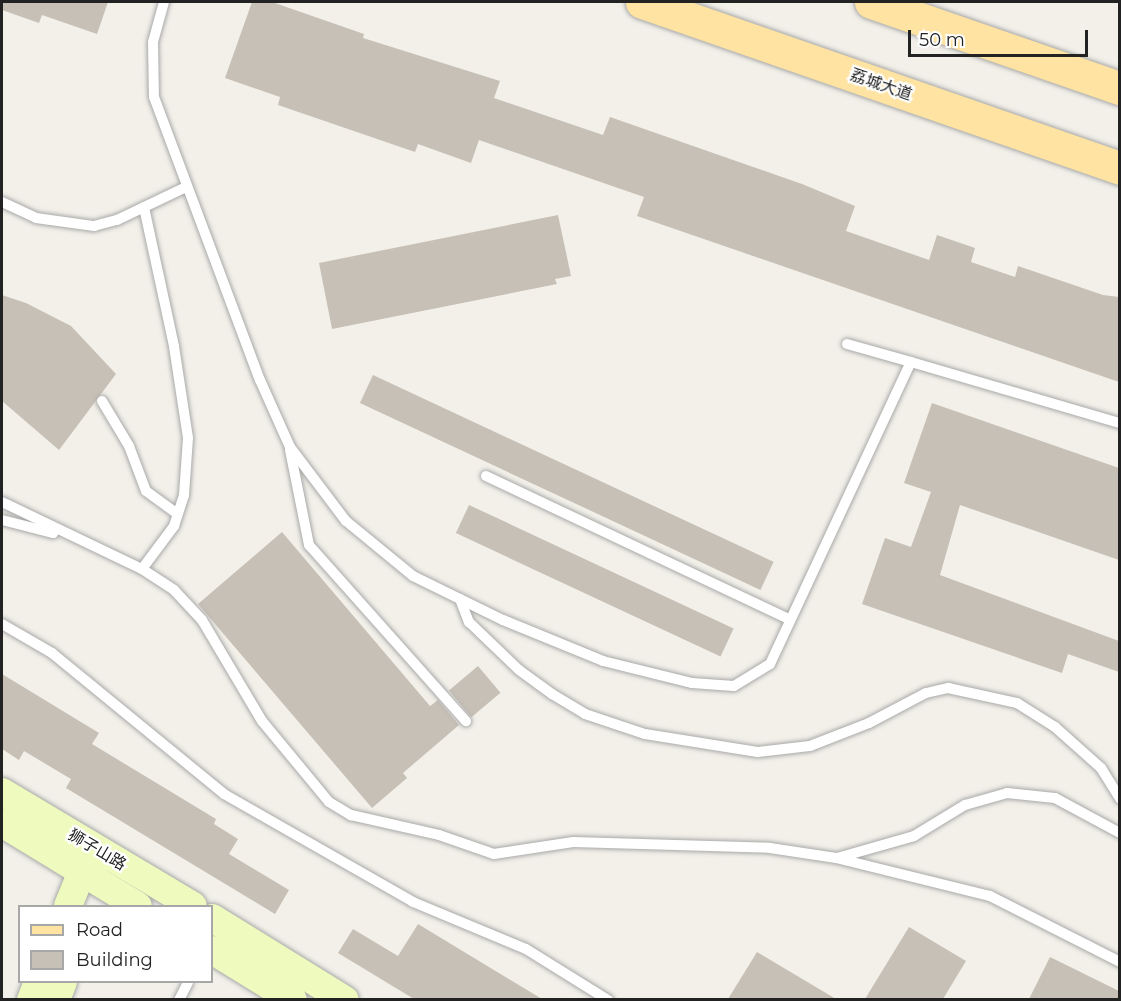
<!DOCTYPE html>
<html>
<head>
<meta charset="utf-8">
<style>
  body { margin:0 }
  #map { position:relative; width:1121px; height:1001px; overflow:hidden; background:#f2f0e9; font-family:Montserrat,"Noto Sans SC",sans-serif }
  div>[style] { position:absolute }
  .building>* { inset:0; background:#c7c0b7; transform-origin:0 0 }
  .roads { filter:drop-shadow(0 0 2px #a9a9a9) drop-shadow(0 0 2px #a9a9a9) }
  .lane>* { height:10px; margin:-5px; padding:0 5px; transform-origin:5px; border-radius:5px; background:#fff }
  .secondary>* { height:28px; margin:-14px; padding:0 14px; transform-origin:14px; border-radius:14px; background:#effbbe }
  .primary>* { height:33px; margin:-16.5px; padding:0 16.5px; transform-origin:16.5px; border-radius:16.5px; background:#fee3a2 }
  span { translate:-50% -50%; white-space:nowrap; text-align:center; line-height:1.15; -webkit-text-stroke:4.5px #fff; paint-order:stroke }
  .street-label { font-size:16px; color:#222 }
  .frame { position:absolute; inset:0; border:3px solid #222; pointer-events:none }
  .legend { position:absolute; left:18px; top:905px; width:195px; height:78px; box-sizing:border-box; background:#fff; border:2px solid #a7a7a7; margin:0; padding:8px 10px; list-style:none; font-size:18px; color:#222 }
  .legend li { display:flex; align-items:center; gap:12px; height:30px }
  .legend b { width:30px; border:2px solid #a7a7a7 }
  .scale { position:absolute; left:908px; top:30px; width:180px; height:27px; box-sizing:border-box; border:3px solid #222; border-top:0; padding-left:8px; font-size:18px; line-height:21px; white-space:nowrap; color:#222; -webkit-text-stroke:4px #fff; paint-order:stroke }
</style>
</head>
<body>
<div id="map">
  <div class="building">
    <i style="clip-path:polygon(2px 2px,108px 2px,97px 34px,42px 15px,39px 23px,2px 10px)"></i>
    <i style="clip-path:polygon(252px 2px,272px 2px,364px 34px,363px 38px,500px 81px,494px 98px,603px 135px,610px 117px,802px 184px,855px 206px,846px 231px,929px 260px,937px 235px,975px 248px,971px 262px,1015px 277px,1018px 266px,1103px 295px,1119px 297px,1119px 382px,637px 216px,644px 197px,479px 140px,471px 163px,418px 144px,415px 152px,278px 105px,280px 97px,225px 78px)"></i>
    <i style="clip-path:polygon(558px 215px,571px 276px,555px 279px,557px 284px,332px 329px,319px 263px)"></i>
    <i style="clip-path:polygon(2px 295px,26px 303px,71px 326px,116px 374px,59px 450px,2px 401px)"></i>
    <i style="left:373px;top:375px;width:442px;height:31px;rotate:25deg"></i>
    <i style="clip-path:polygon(932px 403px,1119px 468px,1119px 560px,960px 505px,940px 575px,1119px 641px,1119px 672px,1068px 654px,1062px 673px,862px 604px,885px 538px,911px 547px,931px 492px,904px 483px)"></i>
    <i style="left:469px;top:505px;width:292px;height:31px;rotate:25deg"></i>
    <i style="clip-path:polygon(282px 532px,430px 706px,438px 700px,459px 725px,403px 773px,407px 778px,372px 808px,198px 604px)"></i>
    <i style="left:478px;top:666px;width:35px;height:38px;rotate:50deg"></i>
    <i style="clip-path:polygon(2px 674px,99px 733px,92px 744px,216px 819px,214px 824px,238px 839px,229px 854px,289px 890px,275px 914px,66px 788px,71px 779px,24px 751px,19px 760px,2px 749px)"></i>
    <i style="clip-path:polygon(418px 924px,542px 999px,414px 999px,338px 953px,353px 929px,398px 956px)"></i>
    <i style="clip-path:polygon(909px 927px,966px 961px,943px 999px,865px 999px)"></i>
    <i style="clip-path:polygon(757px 952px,836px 999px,728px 999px)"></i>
    <i style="clip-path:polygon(1050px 957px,1119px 991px,1119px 999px,1029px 999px)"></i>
  </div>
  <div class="roads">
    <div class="lane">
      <i style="left:164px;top:2px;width:41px;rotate:105.4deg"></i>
      <i style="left:153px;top:42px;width:55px;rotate:89deg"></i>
      <i style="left:154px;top:97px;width:302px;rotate:69.5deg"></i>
      <i style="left:260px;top:380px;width:73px;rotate:65.9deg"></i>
      <i style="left:290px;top:447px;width:93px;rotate:52.9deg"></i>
      <i style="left:346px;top:521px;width:87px;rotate:39.4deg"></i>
      <i style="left:413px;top:576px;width:100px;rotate:26.1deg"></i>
      <i style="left:503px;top:620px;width:108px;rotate:22.3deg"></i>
      <i style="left:603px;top:661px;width:92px;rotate:13.9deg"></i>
      <i style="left:692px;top:683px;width:42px;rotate:4.1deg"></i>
      <i style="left:734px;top:686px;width:42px;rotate:-31.4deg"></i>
      <i style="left:770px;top:664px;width:333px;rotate:-65deg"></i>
      <i style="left:911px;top:362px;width:218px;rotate:16.3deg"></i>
      <i style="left:2px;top:202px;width:38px;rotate:25deg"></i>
      <i style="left:36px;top:218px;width:59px;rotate:7.9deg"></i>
      <i style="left:94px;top:226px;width:24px;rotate:-15deg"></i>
      <i style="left:117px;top:220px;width:76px;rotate:-25.6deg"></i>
      <i style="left:847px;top:344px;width:66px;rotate:15.7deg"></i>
      <i style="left:102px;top:401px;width:52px;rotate:59deg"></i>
      <i style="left:129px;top:446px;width:48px;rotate:69.3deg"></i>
      <i style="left:146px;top:491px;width:39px;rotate:36deg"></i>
      <i style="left:290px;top:450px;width:97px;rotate:78.7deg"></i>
      <i style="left:309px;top:545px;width:236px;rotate:48.3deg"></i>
      <i style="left:486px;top:476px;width:336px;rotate:25.3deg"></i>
      <i style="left:2px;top:502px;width:155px;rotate:25.6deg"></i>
      <i style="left:142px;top:569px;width:54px;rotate:-53.3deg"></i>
      <i style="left:174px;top:526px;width:33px;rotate:-72deg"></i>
      <i style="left:184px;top:495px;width:57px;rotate:-86deg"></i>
      <i style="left:188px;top:438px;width:93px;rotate:-98.7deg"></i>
      <i style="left:174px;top:346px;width:142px;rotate:-102.2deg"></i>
      <i style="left:2px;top:520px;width:53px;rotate:14.3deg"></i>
      <i style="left:142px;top:569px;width:38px;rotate:33deg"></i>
      <i style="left:174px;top:590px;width:41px;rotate:47deg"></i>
      <i style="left:202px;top:620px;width:117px;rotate:59.3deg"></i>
      <i style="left:262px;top:721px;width:105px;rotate:50.4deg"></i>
      <i style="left:329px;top:802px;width:26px;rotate:31deg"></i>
      <i style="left:351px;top:815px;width:90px;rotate:12.8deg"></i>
      <i style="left:439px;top:835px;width:58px;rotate:19.1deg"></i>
      <i style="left:494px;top:854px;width:80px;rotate:-8.6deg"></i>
      <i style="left:573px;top:842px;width:197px;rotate:1.7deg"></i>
      <i style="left:770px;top:848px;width:67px;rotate:8.6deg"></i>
      <i style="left:836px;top:858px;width:159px;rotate:13.9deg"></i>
      <i style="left:990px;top:896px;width:146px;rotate:26.9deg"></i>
      <i style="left:460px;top:599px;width:25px;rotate:69deg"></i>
      <i style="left:469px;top:622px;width:69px;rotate:43.8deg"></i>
      <i style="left:519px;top:670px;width:41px;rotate:36deg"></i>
      <i style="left:552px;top:694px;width:39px;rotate:31deg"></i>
      <i style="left:585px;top:714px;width:63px;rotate:18.4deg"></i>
      <i style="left:645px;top:734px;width:114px;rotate:9.1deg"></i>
      <i style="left:758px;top:752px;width:52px;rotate:-6.6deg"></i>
      <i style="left:810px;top:746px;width:63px;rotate:-21.3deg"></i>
      <i style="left:869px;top:723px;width:64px;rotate:-27.8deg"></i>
      <i style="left:926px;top:693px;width:23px;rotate:-13deg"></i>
      <i style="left:948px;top:688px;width:71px;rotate:12.3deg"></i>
      <i style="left:1017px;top:703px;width:45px;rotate:32.3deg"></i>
      <i style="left:1055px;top:727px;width:62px;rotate:41.7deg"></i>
      <i style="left:1101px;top:768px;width:36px;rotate:58deg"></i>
      <i style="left:2px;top:624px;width:58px;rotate:30.1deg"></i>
      <i style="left:52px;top:653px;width:222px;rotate:39.3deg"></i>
      <i style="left:224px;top:794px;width:218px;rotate:29.7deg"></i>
      <i style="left:413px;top:902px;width:122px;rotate:22.6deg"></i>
      <i style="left:526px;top:949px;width:97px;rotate:31.9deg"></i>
      <i style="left:837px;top:858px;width:80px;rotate:-15.9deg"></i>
      <i style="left:914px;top:836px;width:60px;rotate:-31.3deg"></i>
      <i style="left:965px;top:805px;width:44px;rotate:-15.9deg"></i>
      <i style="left:1007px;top:793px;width:48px;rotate:5.9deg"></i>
      <i style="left:1055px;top:798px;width:74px;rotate:28.3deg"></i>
      <i style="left:179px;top:1000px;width:20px;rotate:-63deg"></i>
    </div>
    <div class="secondary">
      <i style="left:2px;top:792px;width:222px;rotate:30.8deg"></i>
      <i style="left:2px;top:823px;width:159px;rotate:31.4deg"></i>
      <i style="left:68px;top:906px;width:37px;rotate:-68deg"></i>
      <i style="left:82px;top:872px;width:18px;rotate:-41deg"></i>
      <i style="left:212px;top:918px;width:156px;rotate:31.7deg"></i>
      <i style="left:212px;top:950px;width:95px;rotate:31.7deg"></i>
      <i style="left:31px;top:1000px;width:19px;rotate:-69deg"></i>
      <i style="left:56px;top:1000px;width:19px;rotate:-69deg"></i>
    </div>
    <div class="primary">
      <i style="left:642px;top:2px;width:506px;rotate:19.15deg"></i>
      <i style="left:871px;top:2px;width:263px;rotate:19.1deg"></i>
    </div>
  </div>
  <div class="street-label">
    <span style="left:881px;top:85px;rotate:19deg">荔城大道</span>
    <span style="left:97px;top:850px;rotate:31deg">狮子山路</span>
  </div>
  <div class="frame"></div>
  <ul class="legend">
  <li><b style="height:8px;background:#fee3a2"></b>Road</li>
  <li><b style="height:16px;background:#c7c0b7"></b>Building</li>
  </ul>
  <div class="scale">50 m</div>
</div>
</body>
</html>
